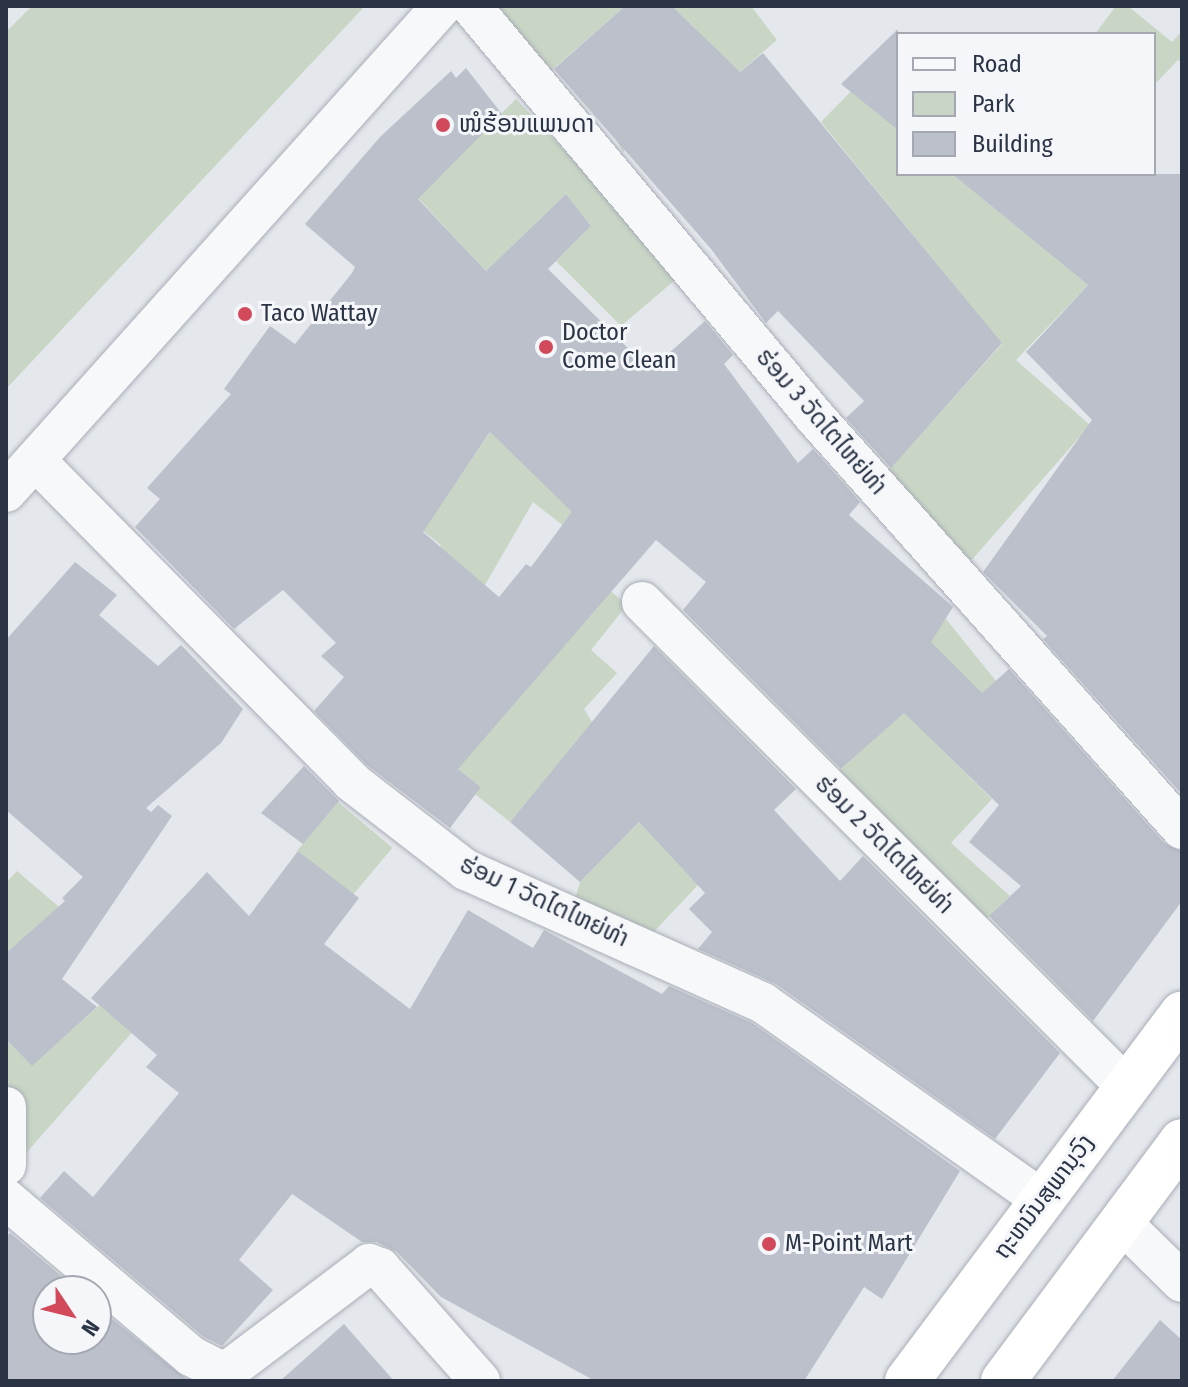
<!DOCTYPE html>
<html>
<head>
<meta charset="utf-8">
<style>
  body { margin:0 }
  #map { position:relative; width:1188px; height:1387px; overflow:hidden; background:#e4e7ec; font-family:"Fira Sans Condensed","Noto Sans Lao",sans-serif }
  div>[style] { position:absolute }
  .green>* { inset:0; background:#c9d6c5; transform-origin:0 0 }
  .building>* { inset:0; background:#bbc0ca }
  .roads { filter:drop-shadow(0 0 2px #a9aeb7) drop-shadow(0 0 2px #a9aeb7) }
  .minor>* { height:40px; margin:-20px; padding:0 20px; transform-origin:20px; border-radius:20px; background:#f7f8fa }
  .trunk>* { height:44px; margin:-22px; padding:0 22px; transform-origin:22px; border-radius:22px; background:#fff }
  .dots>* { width:22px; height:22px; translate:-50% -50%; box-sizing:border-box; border:4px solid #f4f6f9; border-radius:50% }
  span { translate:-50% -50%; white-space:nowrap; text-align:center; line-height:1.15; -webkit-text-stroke:6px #f4f6f9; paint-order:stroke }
  .poi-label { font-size:24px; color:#2b3445 }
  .left { translate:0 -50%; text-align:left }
  .street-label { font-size:24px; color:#2b3445 }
  .frame { position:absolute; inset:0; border:8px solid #2b3445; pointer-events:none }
  .legend { position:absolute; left:896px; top:32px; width:260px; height:144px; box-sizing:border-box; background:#f4f6f9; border:2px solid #a4a8b1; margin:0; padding:10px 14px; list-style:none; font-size:24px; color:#2b3445 }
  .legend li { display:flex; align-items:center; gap:16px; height:40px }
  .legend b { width:40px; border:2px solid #a4a8b1 }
  .north { position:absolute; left:32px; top:1275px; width:80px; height:80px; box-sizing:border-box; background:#f4f6f9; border:2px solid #a4a8b1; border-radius:50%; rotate:125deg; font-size:22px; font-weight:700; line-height:32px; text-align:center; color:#2b3445 }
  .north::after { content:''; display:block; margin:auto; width:28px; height:36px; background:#d1495b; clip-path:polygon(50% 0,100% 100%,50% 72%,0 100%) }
</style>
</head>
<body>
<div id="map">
  <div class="green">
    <i style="clip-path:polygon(32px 6px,365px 6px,6px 389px,6px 32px)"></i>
    <i style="clip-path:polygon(499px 6px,625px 6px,552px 70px,494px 11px)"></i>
    <i style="clip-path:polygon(672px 6px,751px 6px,777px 40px,701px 105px,689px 93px,623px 152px,603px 117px,696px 29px)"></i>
    <i style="clip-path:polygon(1116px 6px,1128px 6px,1172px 42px,1182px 31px,1182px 63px,1178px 60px,1156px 83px,1154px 34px,1095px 34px)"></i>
    <i style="clip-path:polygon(859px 83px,898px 125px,898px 174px,952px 174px,1088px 285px,1016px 360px,1090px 425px,969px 563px,885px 474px,1002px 344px,821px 122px)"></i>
    <i style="clip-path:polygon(516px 99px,614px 202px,675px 280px,621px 326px,556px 261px,591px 226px,566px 194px,486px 271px,417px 197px)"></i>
    <i style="clip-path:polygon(494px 427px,601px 540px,593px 549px,533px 502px,467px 616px,411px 588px,441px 545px,423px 531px)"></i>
    <i style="clip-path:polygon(601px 583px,627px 605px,591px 650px,617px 673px,584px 709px,592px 722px,510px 822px,475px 794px,480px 786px,458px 769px)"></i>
    <i style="clip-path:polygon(946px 619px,996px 681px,931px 739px,992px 799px,951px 843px,1010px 896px,982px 923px,838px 772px,869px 744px,926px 638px)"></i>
    <i style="left:338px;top:802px;width:71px;height:63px;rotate:40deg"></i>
    <i style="clip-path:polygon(639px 822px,698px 885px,648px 938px,574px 903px,580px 882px)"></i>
    <i style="clip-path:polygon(17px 871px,59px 907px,6px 953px,6px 883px)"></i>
    <i style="clip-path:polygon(127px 981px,156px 1005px,13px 1168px,6px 1039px,32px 1065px)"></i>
  </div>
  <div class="building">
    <i style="clip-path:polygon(625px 6px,672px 6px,740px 72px,763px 53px,1002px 343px,891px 468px,846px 418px,864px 401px,778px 311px,766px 323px,711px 249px,554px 69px)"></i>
    <i style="clip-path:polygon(898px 29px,898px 130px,841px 84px)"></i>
    <i style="clip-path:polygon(evenodd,466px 68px,502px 114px,418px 199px,486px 271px,566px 194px,591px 226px,548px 269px,650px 370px,705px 321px,733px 355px,724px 364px,798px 463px,813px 449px,860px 502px,849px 515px,953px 607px,931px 642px,982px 693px,1009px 669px,1165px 844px,1182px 851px,1182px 901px,1093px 1021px,989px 916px,1021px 886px,969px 842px,999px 805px,904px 713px,841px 769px,683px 610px,706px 582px,656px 540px,458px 769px,481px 787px,450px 828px,367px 765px,314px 711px,344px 677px,321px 656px,336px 643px,283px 590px,234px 629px,135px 527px,160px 499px,147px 488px,231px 394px,224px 389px,270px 326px,295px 344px,352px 273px,355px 267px,305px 224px,380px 137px,451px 71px,456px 78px,466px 68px,490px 432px,572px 512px,531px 567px,526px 564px,499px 597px,423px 532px,490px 432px)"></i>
    <i style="clip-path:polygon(952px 174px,1182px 174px,1182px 794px,1043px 639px,1047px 636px,983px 572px,1092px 420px,1026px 352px,1088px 285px)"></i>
    <i style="clip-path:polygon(75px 562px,117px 595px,99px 615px,158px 666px,181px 645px,243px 709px,221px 743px,146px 808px,151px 812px,158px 805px,172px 816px,62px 979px,97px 1007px,32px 1066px,6px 1039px,6px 953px,65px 901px,62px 898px,83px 877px,6px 810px,6px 640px)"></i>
    <i style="clip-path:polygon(654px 646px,796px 789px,774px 810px,840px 881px,863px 856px,1060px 1053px,995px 1139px,776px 984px,698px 949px,712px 932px,689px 909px,705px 893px,639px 822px,580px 882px,510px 822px)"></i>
    <i style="clip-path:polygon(304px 766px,339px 801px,303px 844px,261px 813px)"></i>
    <i style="clip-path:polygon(298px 851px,359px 898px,324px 944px,410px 1009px,468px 910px,533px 948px,544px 930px,662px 994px,669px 986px,752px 1023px,960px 1171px,882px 1299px,864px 1287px,804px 1381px,595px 1381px,441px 1297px,397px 1252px,377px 1242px,362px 1242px,292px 1194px,239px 1260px,273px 1290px,222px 1346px,204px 1337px,40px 1198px,64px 1171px,93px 1197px,179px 1093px,146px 1067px,157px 1055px,91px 998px,207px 872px,249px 916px)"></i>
    <i style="clip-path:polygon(10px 1233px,79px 1291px,48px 1291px,48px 1339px,96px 1339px,96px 1306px,189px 1381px,6px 1381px,6px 1237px)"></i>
    <i style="clip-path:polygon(1160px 1320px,1182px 1340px,1182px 1381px,1112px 1381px)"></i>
    <i style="clip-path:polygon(344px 1324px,394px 1381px,280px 1381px)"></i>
  </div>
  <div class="roads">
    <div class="minor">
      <i style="left:471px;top:6px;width:535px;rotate:50.08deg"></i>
      <i style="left:814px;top:416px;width:553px;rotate:48.3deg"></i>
      <i style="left:35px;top:460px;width:452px;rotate:45.4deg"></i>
      <i style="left:352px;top:782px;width:144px;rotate:37.7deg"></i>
      <i style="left:466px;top:870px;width:325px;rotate:24.1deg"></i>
      <i style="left:763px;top:1003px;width:342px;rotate:35.2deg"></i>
      <i style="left:6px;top:492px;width:653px;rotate:-48.1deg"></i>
      <i style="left:642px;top:602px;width:686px;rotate:45deg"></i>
      <i style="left:6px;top:1107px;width:58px;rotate:90deg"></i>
      <i style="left:6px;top:1199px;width:243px;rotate:40.3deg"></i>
      <i style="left:191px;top:1356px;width:28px;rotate:27deg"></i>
      <i style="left:216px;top:1369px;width:13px;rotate:4deg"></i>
      <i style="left:229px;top:1370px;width:176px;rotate:-37.1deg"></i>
      <i style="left:369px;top:1264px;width:12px;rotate:20deg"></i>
      <i style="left:380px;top:1268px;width:151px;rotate:48.5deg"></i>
      <i style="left:1122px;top:1223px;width:84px;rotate:44.5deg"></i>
    </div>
    <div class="trunk">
      <i style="left:907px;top:1381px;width:459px;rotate:-53.2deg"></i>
      <i style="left:1003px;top:1381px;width:299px;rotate:-53.3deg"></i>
    </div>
  </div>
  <div class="dots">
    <i style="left:443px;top:125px;background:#d1495b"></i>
    <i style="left:245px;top:314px;background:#d1495b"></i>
    <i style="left:546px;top:347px;background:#d1495b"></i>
    <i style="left:769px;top:1244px;background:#d1495b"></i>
  </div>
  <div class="poi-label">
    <span class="left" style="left:459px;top:125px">ໜໍຮ້ອນແພນດາ</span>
    <span class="left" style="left:261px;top:314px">Taco Wattay</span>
    <span class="left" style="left:562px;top:347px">Doctor<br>Come Clean</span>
    <span class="left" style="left:785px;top:1244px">M-Point Mart</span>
  </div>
  <div class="street-label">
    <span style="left:821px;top:422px;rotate:49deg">ຮ່ອມ 3 ວັດໄຕໄຫຍ່ທ່າ</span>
    <span style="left:884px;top:845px;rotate:45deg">ຮ່ອມ 2 ວັດໄຕໄຫຍ່ທ່າ</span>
    <span style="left:544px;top:902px;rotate:25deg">ຮ່ອມ 1 ວັດໄຕໄຫຍ່ທ່າ</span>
    <span style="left:1044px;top:1197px;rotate:-53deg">ຖະຫນົນສຸພານຸວົງ</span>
  </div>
  <div class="frame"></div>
  <ul class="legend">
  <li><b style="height:10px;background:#f7f8fa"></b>Road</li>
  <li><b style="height:22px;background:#c9d6c5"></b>Park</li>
  <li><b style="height:22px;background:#bbc0ca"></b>Building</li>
  </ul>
  <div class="north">N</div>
</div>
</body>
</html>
